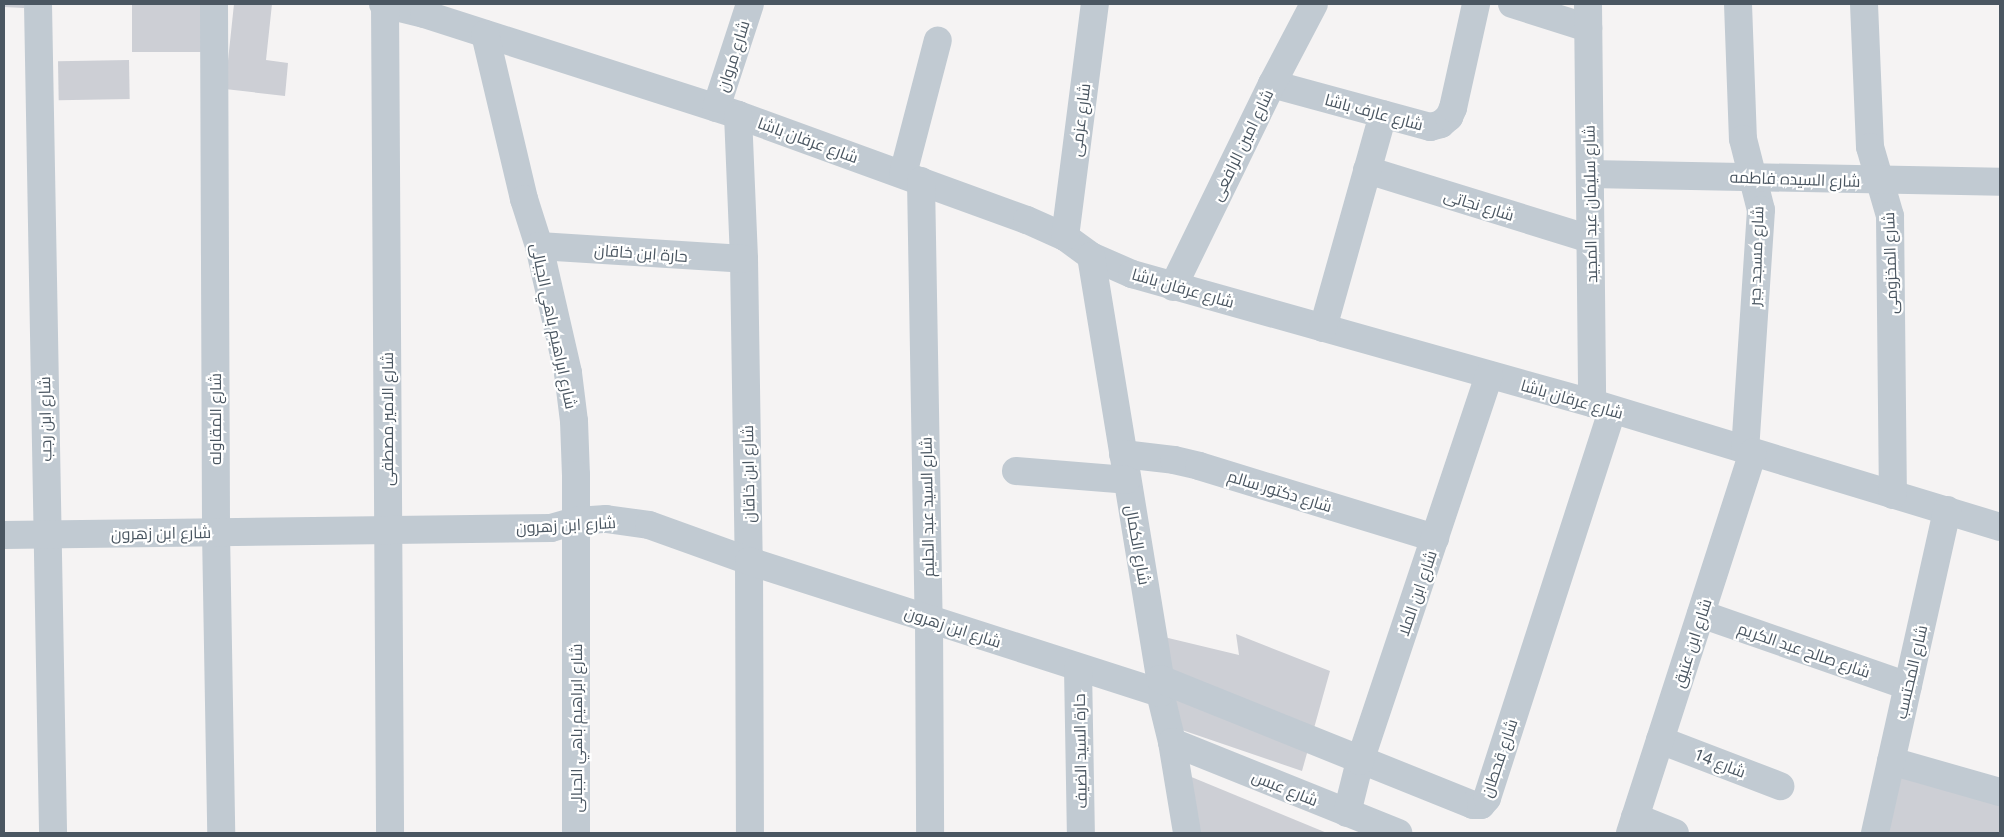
<!DOCTYPE html>
<html>
<head>
<meta charset="utf-8">
<style>
  body { margin:0 }
  #map { position:relative; width:2004px; height:837px; overflow:hidden; background:#f5f3f3; font-family:"Noto Sans",Cairo,sans-serif }
  div>[style] { position:absolute }
  .building>* { inset:0; background:#cdcfd5; transform-origin:0 0 }
  .street>* { height:28px; margin:-14px; padding:0 14px; transform-origin:14px; border-radius:14px; background:#c1cad2 }
  span { translate:-50% -50%; white-space:nowrap; text-align:center; line-height:1.15; -webkit-text-stroke:4.5px #fff; paint-order:stroke }
  .street-label { font-size:16px; color:#4a5661 }
  .frame { position:absolute; inset:0; border:5px solid #4a5661; pointer-events:none }
</style>
</head>
<body>
<div id="map">
  <div class="building">
    <i style="clip-path:polygon(4px 4px,24px 4px,24px 8px,4px 7px)"></i>
    <i style="left:132px;top:4px;width:70px;height:48px"></i>
    <i style="clip-path:polygon(234px 4px,272px 4px,266px 60px,288px 63px,285px 96px,225px 89px)"></i>
    <i style="left:129px;top:60px;width:39px;height:71px;rotate:89deg"></i>
    <i style="clip-path:polygon(1236px 634px,1330px 671px,1302px 771px,1179px 729px,1164px 637px,1239px 655px)"></i>
    <i style="clip-path:polygon(1897px 772px,2000px 800px,2000px 833px,1883px 833px)"></i>
    <i style="clip-path:polygon(1189px 776px,1327px 833px,1200px 833px)"></i>
  </div>
  <div class="street">
    <i style="left:38px;top:4px;width:829px;rotate:88.96deg"></i>
    <i style="left:214px;top:4px;width:528px;rotate:89.78deg"></i>
    <i style="left:216px;top:532px;width:301px;rotate:89deg"></i>
    <i style="left:383px;top:4px;width:42px;rotate:13.7deg"></i>
    <i style="left:424px;top:14px;width:330px;rotate:17.8deg"></i>
    <i style="left:738px;top:115px;width:307px;rotate:20deg"></i>
    <i style="left:1027px;top:220px;width:42px;rotate:24.1deg"></i>
    <i style="left:1065px;top:237px;width:32px;rotate:36deg"></i>
    <i style="left:1091px;top:256px;width:45px;rotate:23.7deg"></i>
    <i style="left:1132px;top:274px;width:478px;rotate:15.7deg"></i>
    <i style="left:1592px;top:403px;width:426px;rotate:16.9deg"></i>
    <i style="left:385px;top:4px;width:829px;rotate:89.65deg"></i>
    <i style="left:1512px;top:4px;width:80px;rotate:17.5deg"></i>
    <i style="left:1588px;top:4px;width:399px;rotate:89.4deg"></i>
    <i style="left:1738px;top:4px;width:135px;rotate:87.9deg"></i>
    <i style="left:1743px;top:139px;width:73px;rotate:75.8deg"></i>
    <i style="left:1761px;top:210px;width:241px;rotate:93.8deg"></i>
    <i style="left:1864px;top:4px;width:143px;rotate:87.6deg"></i>
    <i style="left:1870px;top:147px;width:72px;rotate:73.8deg"></i>
    <i style="left:1890px;top:216px;width:279px;rotate:89.4deg"></i>
    <i style="left:485px;top:34px;width:170px;rotate:76.7deg"></i>
    <i style="left:524px;top:199px;width:49px;rotate:72.3deg"></i>
    <i style="left:539px;top:246px;width:130px;rotate:77.1deg"></i>
    <i style="left:568px;top:373px;width:48px;rotate:82.9deg"></i>
    <i style="left:574px;top:421px;width:54px;rotate:87.9deg"></i>
    <i style="left:576px;top:475px;width:358px;rotate:90deg"></i>
    <i style="left:1272px;top:84px;width:164px;rotate:15.2deg"></i>
    <i style="left:1430px;top:127px;width:11px;rotate:-15deg"></i>
    <i style="left:1441px;top:124px;width:11px;rotate:-41deg"></i>
    <i style="left:1449px;top:117px;width:10px;rotate:-66deg"></i>
    <i style="left:1453px;top:108px;width:107px;rotate:-77.5deg"></i>
    <i style="left:716px;top:108px;width:109px;rotate:-71.9deg"></i>
    <i style="left:738px;top:115px;width:144px;rotate:87.6deg"></i>
    <i style="left:744px;top:259px;width:302px;rotate:89.1deg"></i>
    <i style="left:749px;top:561px;width:272px;rotate:89.8deg"></i>
    <i style="left:1367px;top:170px;width:233px;rotate:17.2deg"></i>
    <i style="left:903px;top:174px;width:138px;rotate:-75.4deg"></i>
    <i style="left:1590px;top:174px;width:410px;rotate:1.1deg"></i>
    <i style="left:921px;top:181px;width:438px;rotate:89deg"></i>
    <i style="left:929px;top:619px;width:214px;rotate:89.7deg"></i>
    <i style="left:1065px;top:237px;width:235px;rotate:-82.7deg"></i>
    <i style="left:539px;top:246px;width:205px;rotate:3.6deg"></i>
    <i style="left:1091px;top:256px;width:429px;rotate:80.7deg"></i>
    <i style="left:1160px;top:679px;width:14px;rotate:90deg"></i>
    <i style="left:1160px;top:693px;width:50px;rotate:76.2deg"></i>
    <i style="left:1172px;top:742px;width:92px;rotate:80.6deg"></i>
    <i style="left:1173px;top:287px;width:226px;rotate:-64deg"></i>
    <i style="left:1272px;top:84px;width:90px;rotate:-62.3deg"></i>
    <i style="left:1323px;top:328px;width:222px;rotate:-74.3deg"></i>
    <i style="left:1123px;top:454px;width:51px;rotate:6.7deg"></i>
    <i style="left:1174px;top:460px;width:26px;rotate:13deg"></i>
    <i style="left:1199px;top:466px;width:247px;rotate:17deg"></i>
    <i style="left:1016px;top:471px;width:111px;rotate:4.6deg"></i>
    <i style="left:4px;top:535px;width:547px;rotate:-0.73deg"></i>
    <i style="left:551px;top:528px;width:26px;rotate:-16deg"></i>
    <i style="left:576px;top:521px;width:30px;rotate:-4deg"></i>
    <i style="left:606px;top:519px;width:43px;rotate:7.9deg"></i>
    <i style="left:649px;top:525px;width:106px;rotate:19.8deg"></i>
    <i style="left:749px;top:561px;width:432px;rotate:17.8deg"></i>
    <i style="left:1701px;top:614px;width:219px;rotate:19.2deg"></i>
    <i style="left:1078px;top:668px;width:165px;rotate:89deg"></i>
    <i style="left:1160px;top:679px;width:337px;rotate:21.9deg"></i>
    <i style="left:1473px;top:805px;width:8px"></i>
    <i style="left:1481px;top:805px;width:9px;rotate:-49deg"></i>
    <i style="left:1487px;top:798px;width:408px;rotate:-72.1deg"></i>
    <i style="left:1660px;top:740px;width:129px;rotate:21deg"></i>
    <i style="left:1172px;top:742px;width:244px;rotate:21.9deg"></i>
    <i style="left:1891px;top:761px;width:113px;rotate:15.9deg"></i>
    <i style="left:1347px;top:813px;width:54px;rotate:-76deg"></i>
    <i style="left:1360px;top:761px;width:407px;rotate:-71.5deg"></i>
    <i style="left:1635px;top:817px;width:43px;rotate:21.8deg"></i>
    <i style="left:1630px;top:833px;width:400px;rotate:-72.1deg"></i>
    <i style="left:1875px;top:833px;width:331px;rotate:-77.4deg"></i>
  </div>
  <div class="street-label">
    <span style="left:733px;top:56px;rotate:-72deg">شارع مروان</span>
    <span style="left:1374px;top:112px;rotate:15deg">شارع عارف باشا</span>
    <span style="left:1080px;top:120px;rotate:-83deg">شارع عزمى</span>
    <span style="left:808px;top:140px;rotate:20deg">شارع عرفان باشا</span>
    <span style="left:1242px;top:145px;rotate:-64deg">شارع امين الرافعى</span>
    <span style="left:1795px;top:179px;rotate:2deg">شارع السيده فاطمه</span>
    <span style="left:1590px;top:204px;rotate:-91deg">شارع سليمان عبد المجيد</span>
    <span style="left:1479px;top:205px;rotate:17deg">شارع نجاتى</span>
    <span style="left:641px;top:253px;rotate:4deg">حارة ابن خاقان</span>
    <span style="left:1756px;top:256px;rotate:-88deg">شارع مسجد جبر</span>
    <span style="left:1890px;top:263px;rotate:-92deg">شارع المخزومى</span>
    <span style="left:1183px;top:288px;rotate:16deg">شارع عرفان باشا</span>
    <span style="left:554px;top:326px;rotate:78deg">شارع ابراهيم باهي الجبالى</span>
    <span style="left:1572px;top:399px;rotate:16deg">شارع عرفان باشا</span>
    <span style="left:45px;top:419px;rotate:-91deg">شارع ابن رجب</span>
    <span style="left:215px;top:419px;rotate:-90deg">شارع المقاوله</span>
    <span style="left:387px;top:419px;rotate:-90deg">شارع الامير مصطفى</span>
    <span style="left:748px;top:474px;rotate:-91deg">شارع ابن خاقان</span>
    <span style="left:1280px;top:491px;rotate:17deg">شارع دكتور سالم</span>
    <span style="left:927px;top:507px;rotate:-91deg">شارع السيد عبد الحليم</span>
    <span style="left:566px;top:525px;rotate:-3deg">شارع ابن زهرون</span>
    <span style="left:161px;top:533px;rotate:-1deg">شارع ابن زهرون</span>
    <span style="left:1138px;top:545px;rotate:80deg">شارع الكمال</span>
    <span style="left:1417px;top:593px;rotate:-71deg">شارع ابن الملا</span>
    <span style="left:953px;top:627px;rotate:18deg">شارع ابن زهرون</span>
    <span style="left:1692px;top:643px;rotate:-72deg">شارع ابن عتيق</span>
    <span style="left:1804px;top:650px;rotate:19deg">شارع صالح عبد الكريم</span>
    <span style="left:1911px;top:672px;rotate:-77deg">شارع المحتسب</span>
    <span style="left:576px;top:728px;rotate:-90deg">شارع ابراهيم باهي الجبالى</span>
    <span style="left:1080px;top:751px;rotate:-91deg">حارة السيد الضيف</span>
    <span style="left:1499px;top:758px;rotate:-71deg">شارع قحطان</span>
    <span style="left:1720px;top:763px;rotate:21deg">شارع 14</span>
    <span style="left:1285px;top:788px;rotate:22deg">شارع عبس</span>
  </div>
  <div class="frame"></div>
</div>
</body>
</html>
